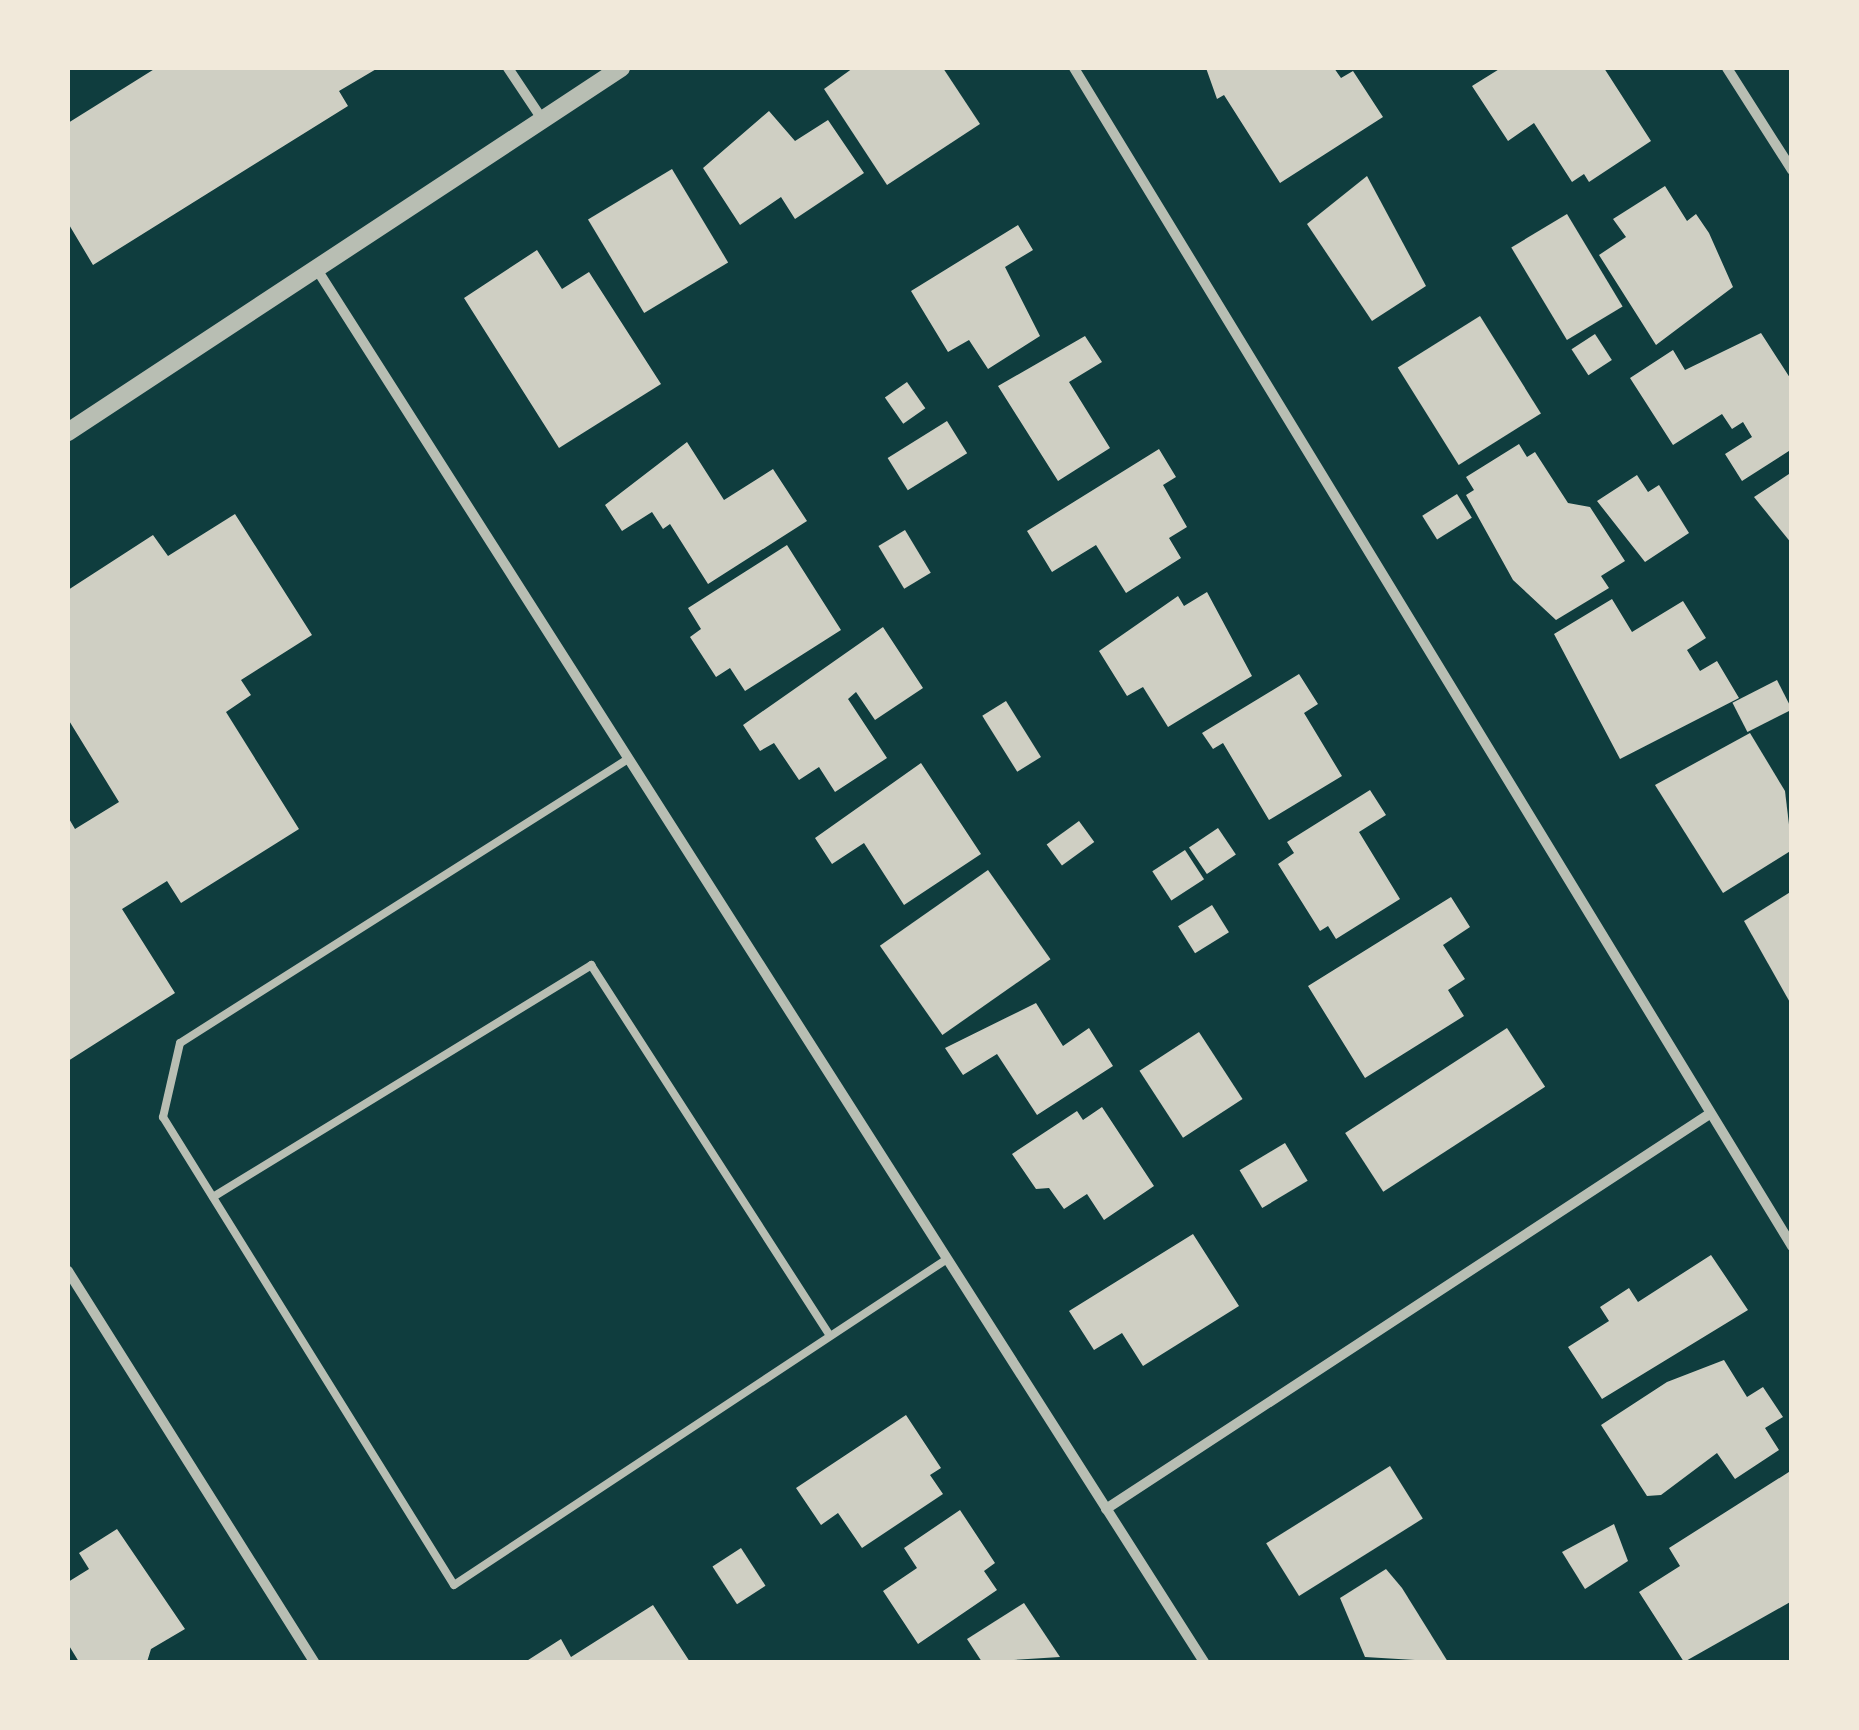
<!DOCTYPE html>
<html>
<head>
<meta charset="utf-8">
<style>
  body { margin:0 }
  #map { position:relative; width:1859px; height:1730px; overflow:hidden; background:#0f3d3e; font-family:"Asap Condensed",sans-serif }
  div>[style] { position:absolute }
  .building>* { inset:0; background:#cfcfc3; transform-origin:0 0 }
  .service>* { height:8px; margin:-4px; padding:0 4px; transform-origin:4px; border-radius:4px; background:#b8beb3 }
  .minor>* { height:10px; margin:-5px; padding:0 5px; transform-origin:5px; border-radius:5px; background:#b8beb3 }
  .tertiary>* { height:18px; margin:-9px; padding:0 9px; transform-origin:9px; border-radius:9px; background:#b8beb3 }
  span { translate:-50% -50%; white-space:nowrap; text-align:center; line-height:1.15; -webkit-text-stroke:10px #f1e9da; paint-order:stroke }
  .frame { position:absolute; inset:0; border:70px solid #f1e9da; pointer-events:none }
</style>
</head>
<body>
<div id="map">
  <div class="building">
    <i style="clip-path:polygon(156px 68px,378px 68px,339px 91px,348px 106px,93px 265px,68px 223px,68px 123px)"></i>
    <i style="clip-path:polygon(853px 68px,943px 68px,980px 124px,887px 185px,824px 89px)"></i>
    <i style="clip-path:polygon(1206px 68px,1334px 68px,1341px 78px,1353px 71px,1383px 117px,1280px 183px,1224px 95px,1217px 99px)"></i>
    <i style="clip-path:polygon(1501px 68px,1604px 68px,1651px 141px,1589px 182px,1584px 174px,1572px 182px,1534px 123px,1508px 141px,1472px 86px)"></i>
    <i style="clip-path:polygon(769px 111px,795px 141px,828px 120px,864px 173px,795px 219px,781px 197px,740px 225px,703px 168px)"></i>
    <i style="left:672px;top:169px;width:109px;height:98px;rotate:59deg"></i>
    <i style="clip-path:polygon(1367px 176px,1426px 286px,1372px 321px,1307px 224px)"></i>
    <i style="clip-path:polygon(1665px 186px,1687px 221px,1696px 214px,1709px 233px,1733px 287px,1656px 345px,1599px 255px,1626px 237px,1613px 219px)"></i>
    <i style="left:1567px;top:214px;width:108px;height:65px;rotate:59deg"></i>
    <i style="clip-path:polygon(1018px 225px,1033px 250px,1005px 267px,1040px 336px,988px 369px,969px 340px,948px 352px,911px 291px)"></i>
    <i style="clip-path:polygon(537px 250px,562px 289px,589px 272px,661px 384px,559px 448px,464px 298px)"></i>
    <i style="left:1480px;top:316px;width:115px;height:97px;rotate:58deg"></i>
    <i style="clip-path:polygon(1761px 333px,1792px 381px,1792px 449px,1742px 481px,1725px 454px,1752px 437px,1743px 422px,1732px 429px,1722px 414px,1673px 445px,1630px 378px,1673px 350px,1685px 370px)"></i>
    <i style="left:1595px;top:334px;width:31px;height:28px;rotate:57deg"></i>
    <i style="clip-path:polygon(1085px 336px,1102px 362px,1069px 382px,1110px 448px,1058px 481px,998px 386px)"></i>
    <i style="left:907px;top:382px;width:32px;height:27px;rotate:55deg"></i>
    <i style="left:947px;top:421px;width:38px;height:70px;rotate:58deg"></i>
    <i style="clip-path:polygon(687px 442px,724px 500px,773px 469px,807px 521px,708px 584px,670px 524px,663px 529px,652px 512px,622px 531px,605px 505px)"></i>
    <i style="clip-path:polygon(1519px 444px,1527px 457px,1535px 452px,1568px 503px,1590px 507px,1625px 561px,1601px 576px,1609px 588px,1556px 620px,1513px 580px,1466px 495px,1474px 490px,1466px 477px)"></i>
    <i style="clip-path:polygon(1159px 449px,1176px 477px,1163px 485px,1187px 527px,1169px 538px,1181px 558px,1126px 593px,1096px 545px,1052px 572px,1027px 531px)"></i>
    <i style="clip-path:polygon(1792px 472px,1792px 544px,1754px 497px)"></i>
    <i style="clip-path:polygon(1637px 475px,1648px 492px,1659px 485px,1689px 533px,1645px 562px,1597px 501px)"></i>
    <i style="left:1457px;top:494px;width:28px;height:41px;rotate:58deg"></i>
    <i style="clip-path:polygon(235px 514px,312px 635px,241px 680px,251px 695px,226px 712px,299px 829px,181px 903px,167px 881px,122px 909px,175px 993px,68px 1061px,68px 817px,75px 829px,119px 802px,68px 719px,68px 590px,153px 535px,168px 556px)"></i>
    <i style="left:905px;top:530px;width:50px;height:31px;rotate:59deg"></i>
    <i style="clip-path:polygon(787px 545px,841px 630px,745px 691px,730px 668px,716px 677px,690px 637px,701px 629px,688px 608px)"></i>
    <i style="clip-path:polygon(1207px 592px,1252px 676px,1168px 727px,1143px 687px,1127px 696px,1099px 651px,1178px 596px,1184px 606px)"></i>
    <i style="clip-path:polygon(1612px 599px,1632px 632px,1683px 601px,1706px 638px,1687px 650px,1700px 671px,1717px 661px,1739px 698px,1620px 759px,1554px 634px)"></i>
    <i style="clip-path:polygon(883px 627px,923px 688px,875px 720px,856px 692px,848px 699px,887px 758px,835px 792px,819px 767px,799px 780px,774px 743px,760px 751px,743px 725px)"></i>
    <i style="clip-path:polygon(1299px 674px,1318px 704px,1304px 713px,1342px 776px,1269px 820px,1223px 743px,1213px 749px,1202px 733px)"></i>
    <i style="left:1777px;top:680px;width:33px;height:50px;rotate:63deg"></i>
    <i style="left:1006px;top:701px;width:66px;height:28px;rotate:58deg"></i>
    <i style="clip-path:polygon(1750px 733px,1785px 791px,1792px 850px,1723px 893px,1655px 785px)"></i>
    <i style="clip-path:polygon(921px 763px,981px 854px,904px 905px,864px 843px,832px 864px,815px 838px)"></i>
    <i style="clip-path:polygon(1370px 790px,1386px 815px,1359px 832px,1400px 899px,1336px 939px,1328px 926px,1320px 931px,1278px 864px,1294px 853px,1287px 842px)"></i>
    <i style="left:1079px;top:821px;width:26px;height:40px;rotate:54deg"></i>
    <i style="left:1218px;top:828px;width:32px;height:35px;rotate:56deg"></i>
    <i style="left:1185px;top:850px;width:35px;height:39px;rotate:57deg"></i>
    <i style="left:988px;top:870px;width:109px;height:132px;rotate:55deg"></i>
    <i style="clip-path:polygon(1792px 891px,1792px 1006px,1744px 921px)"></i>
    <i style="clip-path:polygon(1451px 897px,1470px 927px,1443px 945px,1465px 979px,1448px 990px,1464px 1016px,1365px 1078px,1308px 986px)"></i>
    <i style="left:1212px;top:905px;width:32px;height:40px;rotate:58deg"></i>
    <i style="clip-path:polygon(1036px 1003px,1063px 1046px,1089px 1028px,1113px 1066px,1037px 1115px,997px 1054px,963px 1075px,945px 1048px)"></i>
    <i style="left:1507px;top:1028px;width:70px;height:193px;rotate:57deg"></i>
    <i style="left:1199px;top:1032px;width:80px;height:71px;rotate:57deg"></i>
    <i style="clip-path:polygon(1102px 1107px,1154px 1186px,1104px 1220px,1087px 1194px,1064px 1209px,1049px 1188px,1036px 1189px,1012px 1154px,1077px 1111px,1083px 1120px)"></i>
    <i style="left:1285px;top:1143px;width:44px;height:53px;rotate:59deg"></i>
    <i style="clip-path:polygon(1193px 1234px,1239px 1306px,1143px 1366px,1122px 1333px,1094px 1350px,1069px 1311px)"></i>
    <i style="clip-path:polygon(1711px 1255px,1748px 1310px,1602px 1399px,1568px 1347px,1609px 1321px,1600px 1307px,1629px 1288px,1638px 1302px)"></i>
    <i style="clip-path:polygon(1724px 1360px,1747px 1397px,1763px 1387px,1783px 1417px,1765px 1428px,1779px 1450px,1735px 1479px,1717px 1453px,1661px 1495px,1647px 1496px,1601px 1425px,1667px 1382px)"></i>
    <i style="clip-path:polygon(906px 1415px,941px 1468px,930px 1475px,943px 1494px,862px 1548px,838px 1513px,821px 1525px,796px 1488px)"></i>
    <i style="left:1390px;top:1466px;width:62px;height:146px;rotate:58deg"></i>
    <i style="clip-path:polygon(1792px 1470px,1792px 1601px,1684px 1662px,1639px 1592px,1680px 1566px,1669px 1548px)"></i>
    <i style="clip-path:polygon(960px 1510px,995px 1563px,984px 1571px,997px 1590px,918px 1644px,883px 1591px,917px 1568px,904px 1548px)"></i>
    <i style="clip-path:polygon(1614px 1524px,1628px 1561px,1585px 1589px,1562px 1552px)"></i>
    <i style="clip-path:polygon(117px 1529px,185px 1629px,151px 1649px,147px 1662px,79px 1662px,68px 1644px,68px 1582px,89px 1569px,79px 1553px)"></i>
    <i style="left:741px;top:1548px;width:45px;height:34px;rotate:57deg"></i>
    <i style="clip-path:polygon(1386px 1569px,1402px 1588px,1448px 1662px,1365px 1657px,1340px 1598px)"></i>
    <i style="clip-path:polygon(1024px 1603px,1060px 1657px,982px 1662px,967px 1639px)"></i>
    <i style="clip-path:polygon(653px 1605px,690px 1662px,525px 1662px,561px 1639px,571px 1657px)"></i>
  </div>
  <div class="service">
    <i style="left:628px;top:759px;width:530px;rotate:147.63deg"></i>
    <i style="left:180px;top:1043px;width:76px;rotate:102.9deg"></i>
    <i style="left:163px;top:1117px;width:551px;rotate:58.13deg"></i>
    <i style="left:454px;top:1585px;width:591px;rotate:-33.47deg"></i>
    <i style="left:213px;top:1197px;width:444px;rotate:-31.5deg"></i>
    <i style="left:591px;top:965px;width:441px;rotate:57.2deg"></i>
  </div>
  <div class="minor">
    <i style="left:508px;top:68px;width:61px;rotate:56.3deg"></i>
    <i style="left:1074px;top:68px;width:1380px;rotate:58.64deg"></i>
    <i style="left:1727px;top:68px;width:121px;rotate:57.5deg"></i>
    <i style="left:316px;top:268px;width:1653px;rotate:57.5deg"></i>
    <i style="left:68px;top:1271px;width:462px;rotate:57.8deg"></i>
    <i style="left:1106px;top:1509px;width:719px;rotate:-33.2deg"></i>
  </div>
  <div class="tertiary">
    <i style="left:68px;top:432px;width:662px;rotate:-33.35deg"></i>
  </div>
  <div class="frame"></div>
</div>
</body>
</html>
